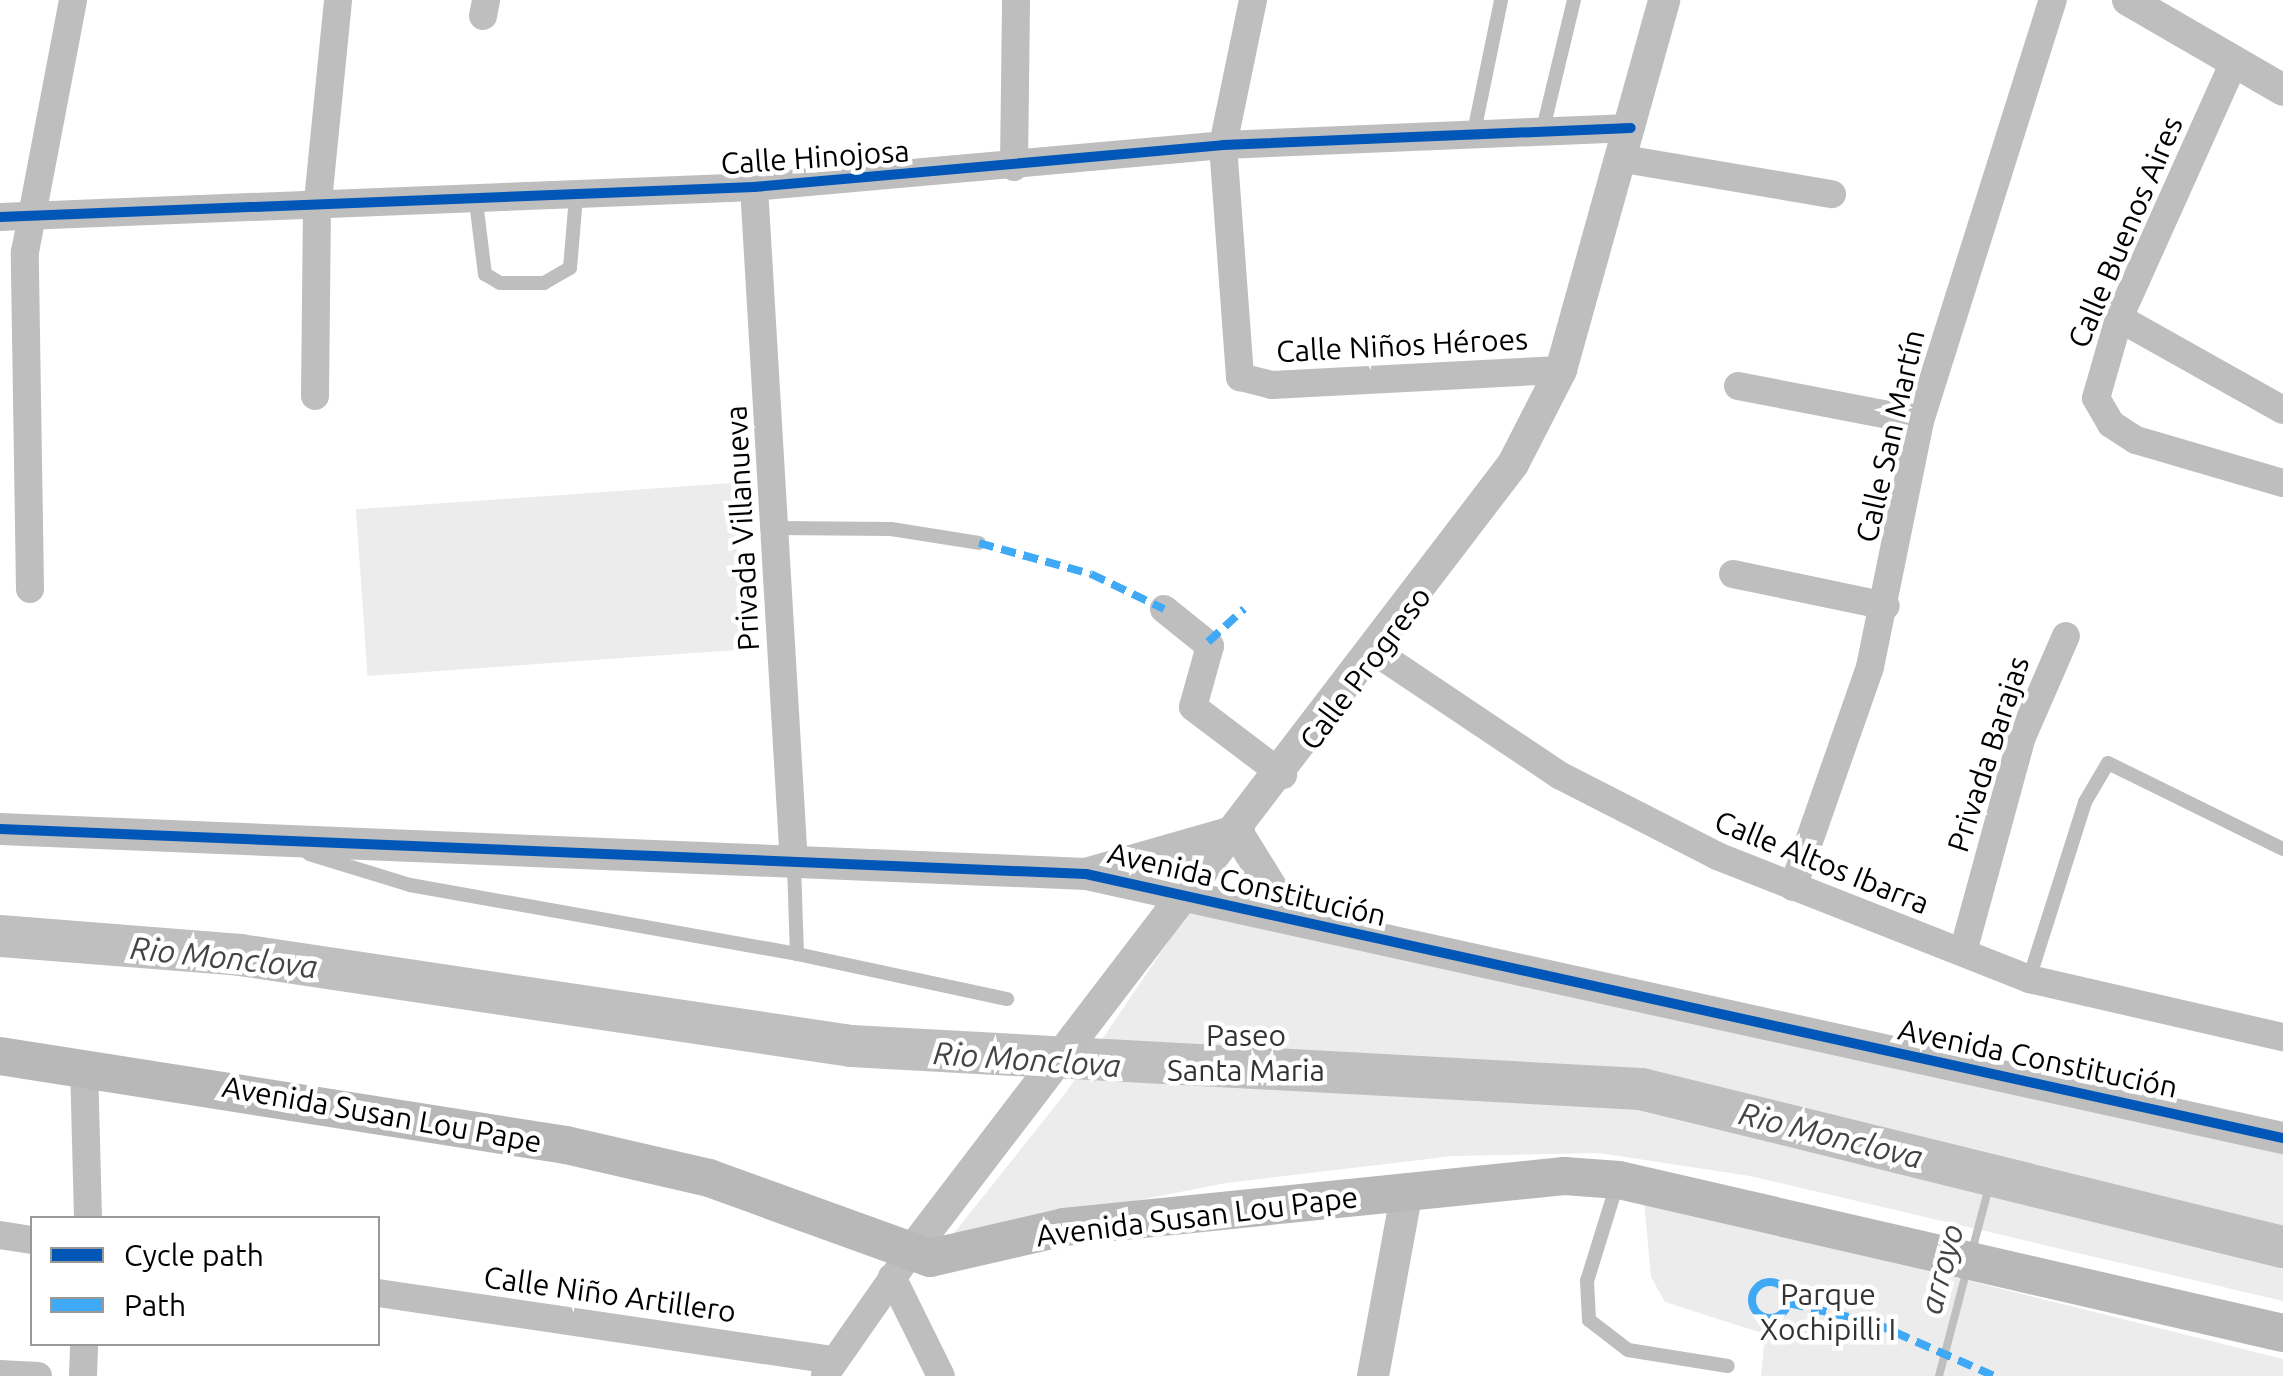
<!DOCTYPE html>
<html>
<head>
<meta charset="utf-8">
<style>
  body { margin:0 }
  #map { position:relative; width:2283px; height:1376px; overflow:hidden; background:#fff; font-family:Ubuntu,sans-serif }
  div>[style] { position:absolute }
  .green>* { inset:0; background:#ececec; transform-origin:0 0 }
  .stream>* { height:8px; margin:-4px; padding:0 4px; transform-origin:4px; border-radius:4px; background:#bfbfbf }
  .river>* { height:42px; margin:-21px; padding:0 21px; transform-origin:21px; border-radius:21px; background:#bfbfbf }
  .service>* { height:14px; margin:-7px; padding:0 7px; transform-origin:7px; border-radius:7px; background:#bebebe }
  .minor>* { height:28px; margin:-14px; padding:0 14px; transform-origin:14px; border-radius:14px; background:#bebebe }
  .tertiary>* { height:32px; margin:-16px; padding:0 16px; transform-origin:16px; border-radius:16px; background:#bebebe }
  .secondary>* { height:38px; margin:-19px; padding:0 19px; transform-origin:19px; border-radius:19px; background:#b8b8b8 }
  .quiet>* { height:8px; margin-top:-4px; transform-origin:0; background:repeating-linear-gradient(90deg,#3fa9f5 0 15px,transparent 0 23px) }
  .quiet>.ring { margin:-4px; padding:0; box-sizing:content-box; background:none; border:8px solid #3fa9f5; border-radius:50% }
  .cycleway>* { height:10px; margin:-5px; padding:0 5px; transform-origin:5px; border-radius:5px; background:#0057b8 }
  span { translate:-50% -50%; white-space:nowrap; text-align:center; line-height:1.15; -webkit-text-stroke:9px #fff; paint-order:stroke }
  .street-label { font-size:30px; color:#000 }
  .park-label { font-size:30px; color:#333 }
  .water-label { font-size:32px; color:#444; font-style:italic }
  .legend { position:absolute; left:30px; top:1216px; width:350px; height:130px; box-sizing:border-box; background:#fff; border:2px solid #999; margin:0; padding:12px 18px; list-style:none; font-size:30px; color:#000 }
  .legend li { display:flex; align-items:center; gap:20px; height:50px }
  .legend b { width:50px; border:2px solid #999 }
</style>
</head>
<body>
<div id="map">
  <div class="green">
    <i style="left:732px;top:483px;width:167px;height:377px;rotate:86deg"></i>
    <i style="clip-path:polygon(1189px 911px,2283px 1147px,2283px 1301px,1750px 1176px,1599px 1153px,1453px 1156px,1226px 1183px,951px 1237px,1067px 1091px)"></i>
    <i style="clip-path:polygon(1644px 1200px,2283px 1359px,2283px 1376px,1761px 1376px,1765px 1334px,1665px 1302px,1651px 1277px)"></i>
  </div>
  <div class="stream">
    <i style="left:1972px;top:1251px;width:78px;rotate:-75.1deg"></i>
    <i style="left:1939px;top:1376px;width:111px;rotate:-75.3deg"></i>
  </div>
  <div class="river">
    <i style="left:0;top:936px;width:241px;rotate:4.5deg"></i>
    <i style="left:240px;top:955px;width:618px;rotate:8.47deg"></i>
    <i style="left:851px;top:1046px;width:791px;rotate:3.12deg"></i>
    <i style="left:1641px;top:1089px;width:661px;rotate:13.83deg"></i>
  </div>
  <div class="service">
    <i style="left:1543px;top:129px;width:133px;rotate:-76.5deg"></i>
    <i style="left:1474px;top:132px;width:135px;rotate:-78.4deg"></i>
    <i style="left:476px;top:202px;width:73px;rotate:82.9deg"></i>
    <i style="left:485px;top:274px;width:17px;rotate:31deg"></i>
    <i style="left:500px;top:283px;width:44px"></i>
    <i style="left:544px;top:283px;width:30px;rotate:-30deg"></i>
    <i style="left:570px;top:268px;width:72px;rotate:-85.2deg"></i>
    <i style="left:775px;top:528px;width:116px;rotate:0.5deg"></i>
    <i style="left:891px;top:529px;width:89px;rotate:9deg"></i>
    <i style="left:309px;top:854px;width:106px;rotate:17.1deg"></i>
    <i style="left:410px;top:885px;width:393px;rotate:10.1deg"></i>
    <i style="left:794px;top:865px;width:89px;rotate:88.1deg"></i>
    <i style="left:797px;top:954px;width:215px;rotate:12.1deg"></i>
    <i style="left:2029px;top:979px;width:186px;rotate:-72.4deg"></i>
    <i style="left:2085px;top:802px;width:45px;rotate:-59.5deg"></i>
    <i style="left:2108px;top:763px;width:195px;rotate:26.2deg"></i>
    <i style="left:1618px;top:1181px;width:105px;rotate:107.2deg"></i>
    <i style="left:1587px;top:1281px;width:39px;rotate:87deg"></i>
    <i style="left:1589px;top:1320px;width:49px;rotate:37.6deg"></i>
    <i style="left:1628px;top:1350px;width:101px;rotate:9.1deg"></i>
  </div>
  <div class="minor">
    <i style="left:1253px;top:0;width:148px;rotate:101.7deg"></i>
    <i style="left:1223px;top:145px;width:233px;rotate:85.8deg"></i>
    <i style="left:1240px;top:377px;width:33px;rotate:14deg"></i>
    <i style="left:1272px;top:385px;width:289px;rotate:-3deg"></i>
    <i style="left:483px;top:16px;width:16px;rotate:-79deg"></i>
    <i style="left:2234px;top:62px;width:281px;rotate:114.2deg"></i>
    <i style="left:2119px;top:318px;width:83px;rotate:106deg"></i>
    <i style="left:2096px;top:398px;width:30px;rotate:60deg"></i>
    <i style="left:2111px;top:424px;width:30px;rotate:33deg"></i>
    <i style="left:2136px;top:440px;width:153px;rotate:16.3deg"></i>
    <i style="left:1624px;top:159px;width:211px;rotate:9.6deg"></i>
    <i style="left:1014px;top:167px;width:167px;rotate:-89.3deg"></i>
    <i style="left:754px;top:187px;width:679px;rotate:86.62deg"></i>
    <i style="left:0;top:217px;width:755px;rotate:-2.28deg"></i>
    <i style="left:754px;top:187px;width:471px;rotate:-5.1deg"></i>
    <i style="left:1223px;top:145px;width:408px;rotate:-2.4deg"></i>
    <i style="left:2119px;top:318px;width:188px;rotate:29.3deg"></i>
    <i style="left:1738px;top:386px;width:185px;rotate:10.9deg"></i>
    <i style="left:315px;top:396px;width:185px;rotate:-89.4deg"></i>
    <i style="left:317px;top:211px;width:212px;rotate:-84.3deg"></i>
    <i style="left:1733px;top:574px;width:156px;rotate:11.8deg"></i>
    <i style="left:30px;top:589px;width:337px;rotate:-90.9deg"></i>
    <i style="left:25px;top:252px;width:257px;rotate:-79.2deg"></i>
    <i style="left:1164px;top:609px;width:59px;rotate:38.8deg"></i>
    <i style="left:1210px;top:646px;width:63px;rotate:105.6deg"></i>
    <i style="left:1193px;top:707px;width:113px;rotate:37.1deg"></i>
    <i style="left:1377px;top:653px;width:219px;rotate:33.8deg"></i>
    <i style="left:1559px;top:775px;width:178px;rotate:27.1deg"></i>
    <i style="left:1717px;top:856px;width:335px;rotate:21.5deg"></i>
    <i style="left:2029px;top:979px;width:261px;rotate:12.9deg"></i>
    <i style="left:1793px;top:887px;width:233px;rotate:-70.7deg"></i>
    <i style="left:1870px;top:667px;width:251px;rotate:-78.5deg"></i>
    <i style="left:1920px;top:421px;width:442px;rotate:-72.5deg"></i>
    <i style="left:1963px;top:952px;width:223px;rotate:-74.7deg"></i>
    <i style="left:2022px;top:737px;width:110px;rotate:-66.5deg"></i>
    <i style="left:84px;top:1065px;width:153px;rotate:88.5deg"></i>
    <i style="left:0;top:1235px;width:32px;rotate:9deg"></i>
    <i style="left:892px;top:1277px;width:110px;rotate:63.7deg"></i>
    <i style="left:378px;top:1293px;width:460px;rotate:8.4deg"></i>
    <i style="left:0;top:1374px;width:38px;rotate:3deg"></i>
    <i style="left:825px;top:1375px;width:149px;rotate:-55.1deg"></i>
    <i style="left:83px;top:1376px;width:32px;rotate:-88deg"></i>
  </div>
  <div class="tertiary">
    <i style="left:2128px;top:0;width:179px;rotate:30.1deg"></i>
    <i style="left:0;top:829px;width:1087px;rotate:2.37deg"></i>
    <i style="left:1086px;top:874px;width:1226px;rotate:12.44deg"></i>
    <i style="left:1237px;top:832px;width:102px;rotate:58.2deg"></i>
    <i style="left:1086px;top:874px;width:159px;rotate:-16deg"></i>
    <i style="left:910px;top:1253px;width:993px;rotate:-52.61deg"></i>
    <i style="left:1513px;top:464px;width:106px;rotate:-62.9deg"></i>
    <i style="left:1561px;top:370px;width:384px;rotate:-74.4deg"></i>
    <i style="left:1373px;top:1376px;width:189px;rotate:-79.6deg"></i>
  </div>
  <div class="secondary">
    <i style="left:0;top:1056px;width:573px;rotate:8.94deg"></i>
    <i style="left:566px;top:1145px;width:147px;rotate:13deg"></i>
    <i style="left:709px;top:1178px;width:235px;rotate:19.9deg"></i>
    <i style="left:930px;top:1258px;width:138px;rotate:-13deg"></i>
    <i style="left:1064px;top:1227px;width:503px;rotate:-5.82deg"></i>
    <i style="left:1564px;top:1176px;width:55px;rotate:4.2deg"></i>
    <i style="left:1619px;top:1180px;width:681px;rotate:12.98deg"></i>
  </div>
  <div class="quiet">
    <i style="left:979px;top:543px;width:116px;rotate:15.5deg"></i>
    <i style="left:1091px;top:574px;width:81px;rotate:25.6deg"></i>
    <i style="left:1208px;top:642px;width:49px;rotate:-42.5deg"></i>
    <i class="ring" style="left:1752px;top:1282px;width:28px;height:28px"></i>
    <i style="left:1789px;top:1303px;width:87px;rotate:13.2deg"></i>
    <i style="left:1874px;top:1323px;width:131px;rotate:23.8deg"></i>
  </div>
  <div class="cycleway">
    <i style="left:0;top:217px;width:755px;rotate:-2.28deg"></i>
    <i style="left:754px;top:187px;width:471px;rotate:-5.1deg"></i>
    <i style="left:1223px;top:145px;width:408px;rotate:-2.4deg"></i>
    <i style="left:0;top:829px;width:1087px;rotate:2.37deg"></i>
    <i style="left:1086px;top:874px;width:1226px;rotate:12.44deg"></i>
  </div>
  <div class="street-label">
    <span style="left:815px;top:157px;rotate:-4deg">Calle Hinojosa</span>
    <span style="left:2125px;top:232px;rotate:-67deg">Calle Buenos Aires</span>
    <span style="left:1402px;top:345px;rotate:-3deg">Calle Niños Héroes</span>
    <span style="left:1890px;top:436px;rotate:-77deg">Calle San Martín</span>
    <span style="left:742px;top:528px;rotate:-93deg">Privada Villanueva</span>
    <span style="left:1365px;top:668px;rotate:-53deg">Calle Progreso</span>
    <span style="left:1988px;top:754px;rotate:-72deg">Privada Barajas</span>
    <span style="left:1822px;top:862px;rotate:22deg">Calle Altos Ibarra</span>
    <span style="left:1247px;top:884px;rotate:13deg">Avenida Constitución</span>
    <span style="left:2038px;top:1058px;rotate:12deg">Avenida Constitución</span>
    <span style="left:382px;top:1114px;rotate:10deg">Avenida Susan Lou Pape</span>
    <span style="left:1197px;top:1216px;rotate:-7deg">Avenida Susan Lou Pape</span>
    <span style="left:610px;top:1294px;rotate:8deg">Calle Niño Artillero</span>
  </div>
  <div class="park-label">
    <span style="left:1246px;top:1052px">Paseo<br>Santa Maria</span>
    <span style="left:1828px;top:1311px">Parque<br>Xochipilli I</span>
  </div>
  <div class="water-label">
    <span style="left:224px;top:957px;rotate:6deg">Rio Monclova</span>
    <span style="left:1027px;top:1059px;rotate:4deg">Rio Monclova</span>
    <span style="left:1831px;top:1135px;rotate:14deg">Rio Monclova</span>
    <span style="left:1941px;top:1269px;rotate:-75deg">arroyo</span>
  </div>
  <ul class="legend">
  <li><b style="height:12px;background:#0057b8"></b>Cycle path</li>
  <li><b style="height:12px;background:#3fa9f5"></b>Path</li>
  </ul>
</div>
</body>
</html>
